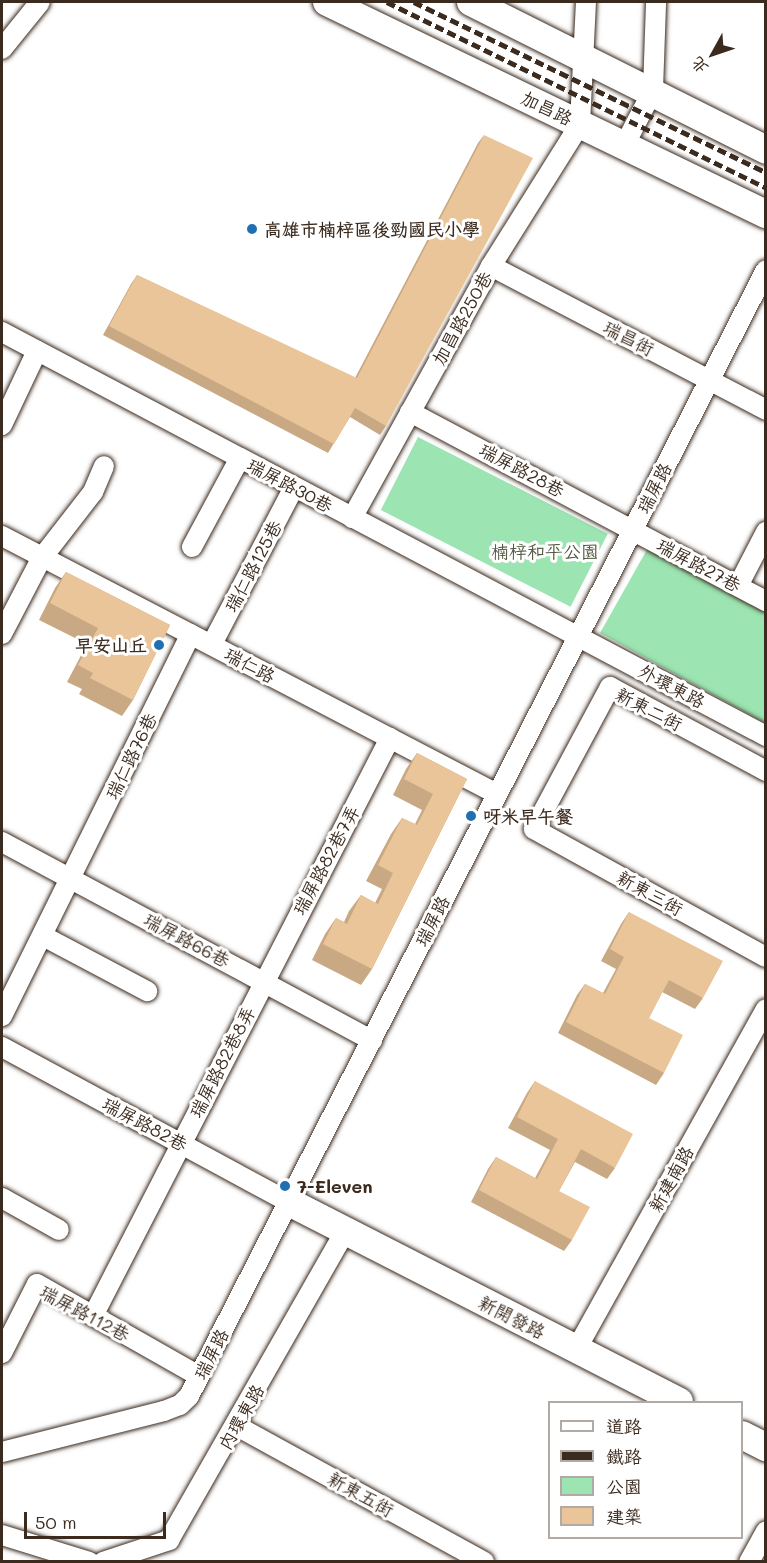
<!DOCTYPE html>
<html>
<head>
<meta charset="utf-8">
<style>
  body { margin:0 }
  #map { position:relative; width:767px; height:1563px; overflow:hidden; background:#fff; font-family:Mali,"LXGW WenKai TC",sans-serif }
  div>[style] { position:absolute }
  .green>* { inset:0; background:#9ce4b2; transform-origin:0 0 }
  .roads { filter:drop-shadow(0 0 2px #3b2a1e) drop-shadow(0 0 2px #3b2a1e) }
  .street>* { height:20px; margin:-10px; padding:0 10px; transform-origin:10px; border-radius:10px; background:#fff }
  .secondary>* { height:28px; margin:-14px; padding:0 14px; transform-origin:14px; border-radius:14px; background:#fff }
  .rail>* { height:4.5px; margin-top:-2.25px; transform-origin:0; background:repeating-linear-gradient(90deg,#3b2a1e 0 9px,transparent 0 13.5px) }
  .wall>* { inset:0; background:#c9a984 }
  .building>* { inset:0; background:#eac59a }
  .dots>* { width:16px; height:16px; translate:-50% -50%; box-sizing:border-box; border:3px solid #fff; border-radius:50% }
  span { translate:-50% -50%; white-space:nowrap; text-align:center; line-height:1.15; -webkit-text-stroke:6px #fff; paint-order:stroke }
  .street-label { font-size:18px; color:#3b2a1e }
  .poi-label { font-size:18px; color:#3b2a1e; font-weight:700 }
  .left { translate:0 -50%; text-align:left }
  .right { translate:-100% -50%; text-align:right }
  .park-label { font-size:18px; color:#535843 }
  .frame { position:absolute; inset:0; border:3px solid #3b2a1e; pointer-events:none }
  .legend { position:absolute; left:548px; top:1401px; width:195px; height:138px; box-sizing:border-box; background:#fff; border:2px solid #b1aaa5; margin:0; padding:8px 10px; list-style:none; font-size:18px; color:#3b2a1e }
  .legend li { display:flex; align-items:center; gap:12px; height:30px }
  .legend b { width:30px; border:2px solid #b1aaa5 }
  .north { position:absolute; left:683px; top:24px; width:60px; height:60px; -webkit-text-stroke:4px #fff; paint-order:stroke; rotate:230deg; font-size:16px; font-weight:700; line-height:24px; text-align:center; color:#3b2a1e }
  .north::after { content:''; display:block; margin:auto; width:21px; height:27px; background:#3b2a1e; clip-path:polygon(50% 0,100% 100%,50% 72%,0 100%) }
  .scale { position:absolute; left:24px; top:1512px; width:142px; height:27px; box-sizing:border-box; border:3px solid #3b2a1e; border-top:0; padding-left:8px; font-size:18px; line-height:21px; white-space:nowrap; color:#3b2a1e; -webkit-text-stroke:4px #fff; paint-order:stroke }
</style>
</head>
<body>
<div id="map">
  <div class="green">
    <i style="left:418px;top:437px;width:213px;height:82px;rotate:27deg"></i>
    <i style="clip-path:polygon(649px 546px,765px 611px,765px 723px,600px 633px)"></i>
  </div>
  <div class="roads">
    <div class="street">
      <i style="left:2px;top:49px;width:60px;rotate:-51deg"></i>
      <i style="left:624px;top:146px;width:63px;rotate:-62.6deg"></i>
      <i style="left:653px;top:90px;width:88px;rotate:-88deg"></i>
      <i style="left:491px;top:266px;width:310px;rotate:27.6deg"></i>
      <i style="left:2px;top:332px;width:864px;rotate:27.87deg"></i>
      <i style="left:410px;top:412px;width:403px;rotate:28deg"></i>
      <i style="left:2px;top:425px;width:82px;rotate:-64.7deg"></i>
      <i style="left:352px;top:518px;width:288px;rotate:-61.1deg"></i>
      <i style="left:491px;top:266px;width:168px;rotate:-57.9deg"></i>
      <i style="left:580px;top:124px;width:122px;rotate:-87.2deg"></i>
      <i style="left:2px;top:536px;width:558px;rotate:27.53deg"></i>
      <i style="left:192px;top:547px;width:101px;rotate:-61.7deg"></i>
      <i style="left:738px;top:586px;width:61px;rotate:-62.6deg"></i>
      <i style="left:2px;top:634px;width:85px;rotate:-62.5deg"></i>
      <i style="left:41px;top:559px;width:85px;rotate:-52.2deg"></i>
      <i style="left:93px;top:492px;width:28px;rotate:-67deg"></i>
      <i style="left:212px;top:644px;width:177px;rotate:-62.4deg"></i>
      <i style="left:766px;top:771px;width:177px;rotate:-151.7deg"></i>
      <i style="left:610px;top:687px;width:161px;rotate:118.2deg"></i>
      <i style="left:534px;top:829px;width:265px;rotate:28.9deg"></i>
      <i style="left:2px;top:842px;width:420px;rotate:28.2deg"></i>
      <i style="left:43px;top:936px;width:118px;rotate:27.9deg"></i>
      <i style="left:2px;top:1016px;width:426px;rotate:-63.7deg"></i>
      <i style="left:2px;top:1047px;width:326px;rotate:28.4deg"></i>
      <i style="left:2px;top:1198px;width:65px;rotate:29.3deg"></i>
      <i style="left:93px;top:1316px;width:650px;rotate:-62.8deg"></i>
      <i style="left:576px;top:1350px;width:390px;rotate:-60.9deg"></i>
      <i style="left:2px;top:1353px;width:77px;rotate:-63.1deg"></i>
      <i style="left:37px;top:1284px;width:186px;rotate:29.6deg"></i>
      <i style="left:237px;top:1426px;width:282px;rotate:28.8deg"></i>
      <i style="left:2px;top:1452px;width:167px;rotate:-14.2deg"></i>
      <i style="left:164px;top:1411px;width:17px;rotate:-21deg"></i>
      <i style="left:180px;top:1405px;width:13px;rotate:-45deg"></i>
      <i style="left:189px;top:1396px;width:1265px;rotate:-62.87deg"></i>
      <i style="left:2px;top:1535px;width:91px;rotate:17.2deg"></i>
      <i style="left:103px;top:1562px;width:70px;rotate:-18.4deg"></i>
      <i style="left:169px;top:1540px;width:355px;rotate:-60.3deg"></i>
      <i style="left:749px;top:1562px;width:35px;rotate:-61deg"></i>
    </div>
    <div class="secondary">
      <i style="left:327px;top:2px;width:488px;rotate:25.8deg"></i>
      <i style="left:471px;top:2px;width:330px;rotate:26.6deg"></i>
      <i style="left:289px;top:1202px;width:438px;rotate:27.1deg"></i>
      <i style="left:742px;top:1435px;width:27px;rotate:27deg"></i>
    </div>
  </div>
  <div class="rail">
    <i style="left:387px;top:2px;width:422px;rotate:26.1deg"></i>
    <i style="left:414px;top:2px;width:391px;rotate:25.8deg"></i>
  </div>
  <div class="wall">
    <i style="clip-path:polygon(484px 135px,386px 426px,380px 435px,350px 417px,328px 453px,103px 335px,131px 284px,137px 275px,355px 378px,478px 143px)"></i>
    <i style="clip-path:polygon(66px 572px,170px 625px,133px 700px,122px 716px,79px 694px,82px 689px,67px 682px,87px 644px,39px 620px,55px 588px)"></i>
    <i style="clip-path:polygon(417px 753px,467px 779px,372px 969px,361px 985px,312px 960px,325px 934px,336px 918px,344px 922px,349px 911px,361px 895px,375px 903px,382px 889px,366px 881px,391px 834px,402px 818px,415px 824px,422px 810px,393px 795px,406px 769px)"></i>
    <i style="clip-path:polygon(629px 912px,703px 998px,695px 1009px,662px 992px,649px 1018px,664px 1073px,656px 1085px,558px 1033px,577px 995px,585px 984px,603px 993px,616px 969px,601px 961px,621px 924px)"></i>
    <i style="clip-path:polygon(535px 1081px,615px 1168px,607px 1179px,575px 1162px,559px 1191px,572px 1240px,564px 1251px,471px 1202px,488px 1169px,496px 1157px,535px 1178px,550px 1150px,508px 1128px,527px 1093px)"></i>
  </div>
  <div class="building">
    <i style="clip-path:polygon(484px 135px,533px 158px,386px 426px,355px 408px,334px 444px,109px 326px,137px 275px,357px 378px)"></i>
    <i style="clip-path:polygon(66px 572px,170px 625px,133px 700px,90px 678px,93px 673px,78px 665px,98px 628px,50px 603px)"></i>
    <i style="clip-path:polygon(417px 753px,467px 779px,372px 969px,323px 944px,336px 918px,347px 924px,361px 895px,378px 904px,393px 873px,378px 865px,402px 818px,417px 825px,433px 794px,404px 779px)"></i>
    <i style="clip-path:polygon(629px 912px,723px 961px,703px 998px,669px 980px,649px 1018px,683px 1035px,664px 1073px,566px 1022px,585px 984px,605px 994px,624px 957px,610px 949px)"></i>
    <i style="clip-path:polygon(535px 1081px,633px 1134px,615px 1168px,581px 1149px,559px 1191px,590px 1207px,572px 1240px,479px 1190px,496px 1157px,537px 1179px,558px 1139px,517px 1117px)"></i>
  </div>
  <div class="dots">
    <i style="left:252px;top:229px;background:#1f6fb2"></i>
    <i style="left:159px;top:645px;background:#1f6fb2"></i>
    <i style="left:471px;top:816px;background:#1f6fb2"></i>
    <i style="left:285px;top:1186px;background:#1f6fb2"></i>
  </div>
  <div class="street-label">
    <span style="left:547px;top:108px;rotate:26deg">加昌路</span>
    <span style="left:462px;top:318px;rotate:-61deg">加昌路250巷</span>
    <span style="left:629px;top:338px;rotate:27deg">瑞昌街</span>
    <span style="left:522px;top:470px;rotate:28deg">瑞屏路28巷</span>
    <span style="left:290px;top:485px;rotate:28deg">瑞屏路30巷</span>
    <span style="left:654px;top:488px;rotate:-63deg">瑞屏路</span>
    <span style="left:699px;top:565px;rotate:28deg">瑞屏路27巷</span>
    <span style="left:253px;top:566px;rotate:-62deg">瑞仁路125巷</span>
    <span style="left:250px;top:665px;rotate:28deg">瑞仁路</span>
    <span style="left:672px;top:686px;rotate:28deg">外環東路</span>
    <span style="left:649px;top:709px;rotate:27deg">新東二街</span>
    <span style="left:131px;top:756px;rotate:-64deg">瑞仁路76巷</span>
    <span style="left:326px;top:860px;rotate:-62deg">瑞屏路82巷7弄</span>
    <span style="left:650px;top:893px;rotate:29deg">新東三街</span>
    <span style="left:432px;top:921px;rotate:-63deg">瑞屏路</span>
    <span style="left:187px;top:940px;rotate:28deg">瑞屏路66巷</span>
    <span style="left:222px;top:1062px;rotate:-63deg">瑞屏路82巷8弄</span>
    <span style="left:145px;top:1124px;rotate:28deg">瑞屏路82巷</span>
    <span style="left:671px;top:1179px;rotate:-61deg">新建南路</span>
    <span style="left:85px;top:1313px;rotate:28deg">瑞屏路112巷</span>
    <span style="left:512px;top:1317px;rotate:27deg">新開發路</span>
    <span style="left:211px;top:1354px;rotate:-63deg">瑞屏路</span>
    <span style="left:241px;top:1417px;rotate:-60deg">內環東路</span>
    <span style="left:361px;top:1494px;rotate:29deg">新東五街</span>
  </div>
  <div class="poi-label">
    <span class="left" style="left:264px;top:229px">高雄市楠梓區後勁國民小學</span>
    <span class="right" style="left:147px;top:645px">早安山丘</span>
    <span class="left" style="left:483px;top:816px">呀米早午餐</span>
    <span class="left" style="left:297px;top:1186px">7-Eleven</span>
  </div>
  <div class="park-label">
    <span style="left:545px;top:551px">楠梓和平公園</span>
  </div>
  <div class="frame"></div>
  <ul class="legend">
  <li><b style="height:8px;background:#fff"></b>道路</li>
  <li><b style="height:8px;background:#3b2a1e"></b>鐵路</li>
  <li><b style="height:16px;background:#9ce4b2"></b>公園</li>
  <li><b style="height:16px;background:#eac59a"></b>建築</li>
  </ul>
  <div class="north">北</div>
  <div class="scale">50 m</div>
</div>
</body>
</html>
